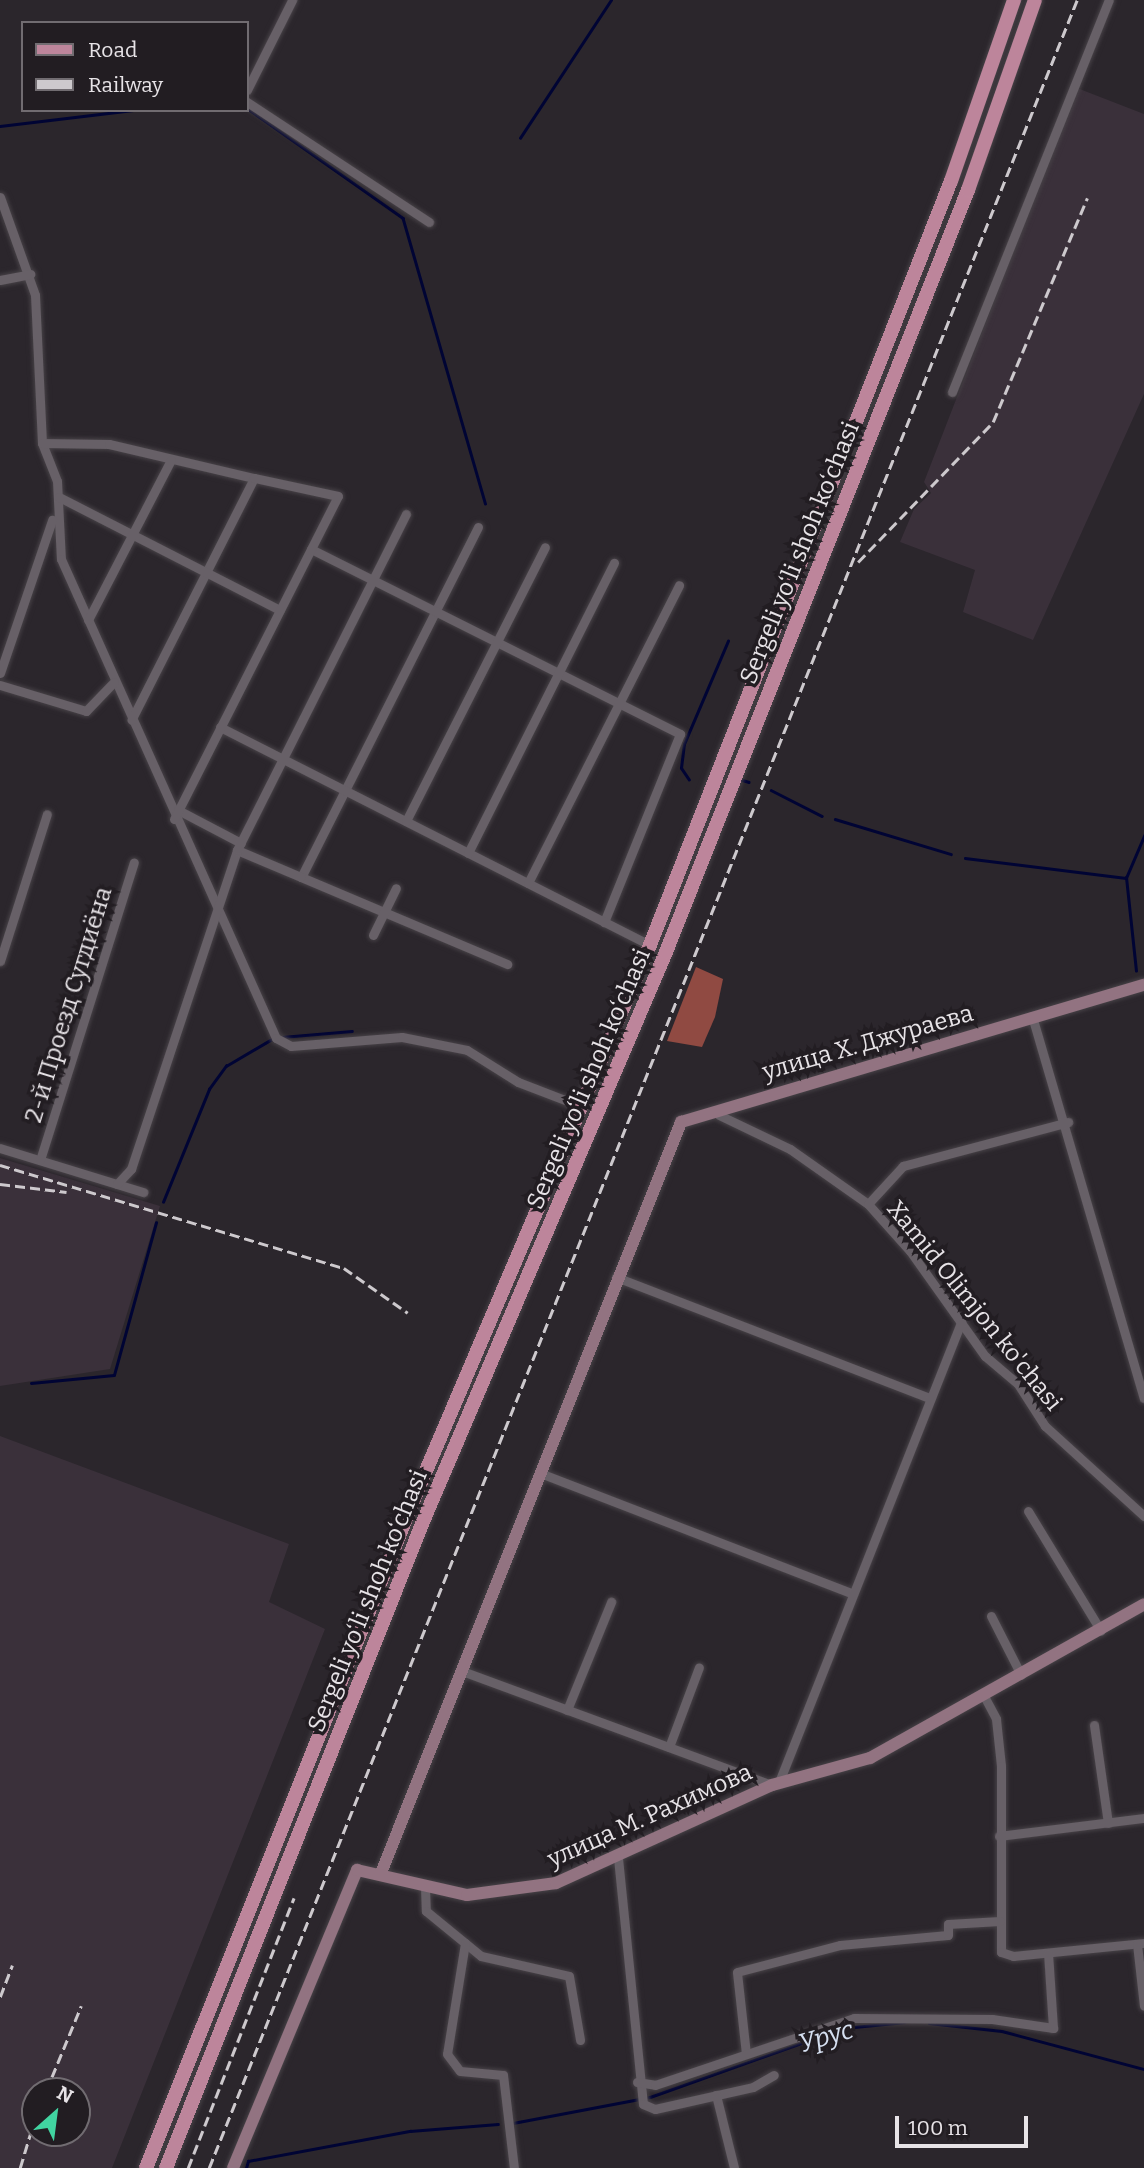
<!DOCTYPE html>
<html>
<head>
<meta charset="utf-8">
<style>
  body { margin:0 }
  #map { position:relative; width:1144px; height:2168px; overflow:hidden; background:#2b262c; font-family:Bitter,serif }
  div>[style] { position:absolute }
  .built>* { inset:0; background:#3a303a }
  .forest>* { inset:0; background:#904a42 }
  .stream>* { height:2.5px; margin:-1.25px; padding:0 1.25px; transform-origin:1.25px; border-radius:1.25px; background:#000434 }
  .roads { filter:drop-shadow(0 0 2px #474247) drop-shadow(0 0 2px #474247) }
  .street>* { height:9px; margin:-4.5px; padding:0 4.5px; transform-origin:4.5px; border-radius:4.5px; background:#676067 }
  .secondary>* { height:12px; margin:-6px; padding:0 6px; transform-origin:6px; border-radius:6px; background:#927381 }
  .primary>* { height:14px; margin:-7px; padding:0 7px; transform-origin:7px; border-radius:7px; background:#bd859b }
  .rail>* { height:2.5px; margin-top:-1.25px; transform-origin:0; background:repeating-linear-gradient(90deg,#cdc9cd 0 10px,transparent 0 15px) }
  span { translate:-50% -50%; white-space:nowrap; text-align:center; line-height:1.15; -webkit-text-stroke:7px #221d22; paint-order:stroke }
  .street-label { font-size:24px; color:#e7e3e7 }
  .water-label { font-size:26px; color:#d6e0f1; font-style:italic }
  .legend { position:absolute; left:21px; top:21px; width:228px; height:91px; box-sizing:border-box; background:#221d22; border:2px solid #716c71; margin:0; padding:9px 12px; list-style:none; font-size:21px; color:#e7e3e7 }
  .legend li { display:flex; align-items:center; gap:14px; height:35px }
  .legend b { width:35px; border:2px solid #716c71 }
  .north { position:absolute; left:21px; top:2077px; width:70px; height:70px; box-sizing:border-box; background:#221d22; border:2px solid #716c71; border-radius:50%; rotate:28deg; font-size:19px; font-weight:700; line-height:28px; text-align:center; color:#e7e3e7 }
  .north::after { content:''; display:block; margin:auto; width:24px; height:32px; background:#41d4a1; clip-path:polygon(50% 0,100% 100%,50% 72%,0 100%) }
  .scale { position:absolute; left:895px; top:2116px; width:133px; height:32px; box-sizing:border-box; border:4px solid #e7e3e7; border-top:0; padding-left:9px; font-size:21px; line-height:24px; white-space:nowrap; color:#e7e3e7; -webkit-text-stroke:5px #221d22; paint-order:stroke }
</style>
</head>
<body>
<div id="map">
  <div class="built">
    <i style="clip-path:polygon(1077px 88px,1144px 114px,1144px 394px,1033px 640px,963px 612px,975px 570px,900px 542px,914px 509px,931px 493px,924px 482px)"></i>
    <i style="clip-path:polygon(0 1158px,160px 1206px,110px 1369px,0 1386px)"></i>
    <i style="clip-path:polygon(evenodd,0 1436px,289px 1544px,269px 1602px,325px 1629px,112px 2168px,0 2168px,0 1436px,77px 2091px,77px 2133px,35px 2133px,35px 2091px,77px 2091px)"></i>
  </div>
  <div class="forest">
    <i style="clip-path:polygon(696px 967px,723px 979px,715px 1017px,702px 1047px,667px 1041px)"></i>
  </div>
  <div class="stream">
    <i style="left:247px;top:108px;width:191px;rotate:35.2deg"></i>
    <i style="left:403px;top:218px;width:297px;rotate:73.9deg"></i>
    <i style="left:0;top:126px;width:136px;rotate:-6.8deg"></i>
    <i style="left:520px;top:138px;width:165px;rotate:-56.6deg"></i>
    <i style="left:739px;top:779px;width:10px;rotate:17deg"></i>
    <i style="left:689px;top:780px;width:14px;rotate:-124deg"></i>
    <i style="left:681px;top:768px;width:24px;rotate:-83deg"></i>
    <i style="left:684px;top:744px;width:112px;rotate:-66.9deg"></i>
    <i style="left:771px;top:790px;width:57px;rotate:27deg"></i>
    <i style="left:835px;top:819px;width:121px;rotate:16.8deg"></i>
    <i style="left:965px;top:858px;width:162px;rotate:7.1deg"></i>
    <i style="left:1136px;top:971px;width:94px;rotate:-96.1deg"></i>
    <i style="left:1126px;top:878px;width:46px;rotate:-66.8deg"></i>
    <i style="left:282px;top:1037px;width:70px;rotate:-4.9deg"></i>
    <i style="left:163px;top:1202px;width:122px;rotate:-67.8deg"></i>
    <i style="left:209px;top:1089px;width:29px;rotate:-54deg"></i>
    <i style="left:226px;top:1066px;width:53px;rotate:-30.4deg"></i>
    <i style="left:31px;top:1383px;width:83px;rotate:-5.5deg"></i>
    <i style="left:114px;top:1375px;width:158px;rotate:-74.6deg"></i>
    <i style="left:929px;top:2023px;width:73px;rotate:6.3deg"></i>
    <i style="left:1002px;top:2031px;width:147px;rotate:15deg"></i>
    <i style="left:513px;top:2123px;width:139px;rotate:-10.7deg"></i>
    <i style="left:650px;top:2097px;width:206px;rotate:-19.6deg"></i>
    <i style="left:844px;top:2028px;width:61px;rotate:-5.6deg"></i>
    <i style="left:246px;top:2168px;width:7px;rotate:-74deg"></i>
    <i style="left:248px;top:2161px;width:165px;rotate:-10.5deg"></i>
    <i style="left:410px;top:2131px;width:88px;rotate:-4.5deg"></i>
  </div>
  <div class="roads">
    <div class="street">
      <i style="left:247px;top:90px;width:101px;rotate:-63.4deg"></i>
      <i style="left:247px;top:102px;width:218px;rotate:33.4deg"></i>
      <i style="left:0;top:197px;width:104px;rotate:70.3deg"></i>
      <i style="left:35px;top:295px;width:148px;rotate:87.3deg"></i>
      <i style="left:42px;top:443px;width:41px;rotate:68.5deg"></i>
      <i style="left:57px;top:481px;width:78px;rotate:87.1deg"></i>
      <i style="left:61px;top:559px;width:525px;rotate:65.83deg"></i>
      <i style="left:276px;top:1038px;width:17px;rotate:28deg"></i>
      <i style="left:291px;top:1046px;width:111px;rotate:-4.6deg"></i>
      <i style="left:402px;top:1037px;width:66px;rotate:11.3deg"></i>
      <i style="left:467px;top:1050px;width:60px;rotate:32.1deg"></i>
      <i style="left:518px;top:1082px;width:70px;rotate:21deg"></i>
      <i style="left:0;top:280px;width:31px;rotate:-11deg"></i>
      <i style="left:952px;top:392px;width:422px;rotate:-68.2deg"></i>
      <i style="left:42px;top:443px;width:67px;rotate:0.9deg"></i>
      <i style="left:109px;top:444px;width:149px;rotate:13.2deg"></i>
      <i style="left:254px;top:478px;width:271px;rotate:116.9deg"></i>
      <i style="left:59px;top:497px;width:248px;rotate:27.1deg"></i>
      <i style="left:478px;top:527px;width:392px;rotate:116.8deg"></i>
      <i style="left:301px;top:877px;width:224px;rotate:22.9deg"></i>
      <i style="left:311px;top:549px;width:413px;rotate:26.6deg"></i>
      <i style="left:680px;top:734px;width:203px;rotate:112deg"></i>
      <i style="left:88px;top:620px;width:180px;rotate:-62.6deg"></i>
      <i style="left:0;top:673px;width:162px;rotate:-71.2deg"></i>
      <i style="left:0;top:685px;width:90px;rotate:16.8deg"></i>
      <i style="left:86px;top:711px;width:40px;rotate:-46deg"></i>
      <i style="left:220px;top:727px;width:482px;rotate:26.9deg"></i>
      <i style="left:178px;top:810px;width:71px;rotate:27.6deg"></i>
      <i style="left:174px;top:819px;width:362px;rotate:-63.1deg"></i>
      <i style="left:338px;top:496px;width:86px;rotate:-167.9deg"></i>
      <i style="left:406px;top:821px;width:307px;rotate:-63.1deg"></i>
      <i style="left:237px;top:850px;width:69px;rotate:22.9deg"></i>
      <i style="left:468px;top:853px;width:325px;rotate:-63.3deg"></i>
      <i style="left:528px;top:883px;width:334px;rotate:-63.1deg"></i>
      <i style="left:373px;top:935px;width:52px;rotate:-63.9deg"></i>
      <i style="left:0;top:961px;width:154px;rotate:-72.3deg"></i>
      <i style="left:1032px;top:1016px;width:398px;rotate:73.7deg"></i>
      <i style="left:719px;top:1115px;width:79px;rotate:25.6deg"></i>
      <i style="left:790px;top:1149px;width:95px;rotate:35.2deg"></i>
      <i style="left:868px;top:1204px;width:63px;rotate:48.2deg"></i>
      <i style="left:910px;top:1251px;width:129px;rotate:54.5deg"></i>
      <i style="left:985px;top:1356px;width:43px;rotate:40.3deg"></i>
      <i style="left:1018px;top:1384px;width:50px;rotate:57.3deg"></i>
      <i style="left:1045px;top:1426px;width:134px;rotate:42.3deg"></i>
      <i style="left:0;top:1148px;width:150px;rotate:17.1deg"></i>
      <i style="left:40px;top:1160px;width:312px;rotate:-72.5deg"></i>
      <i style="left:117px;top:1184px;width:21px;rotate:-47deg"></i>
      <i style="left:131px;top:1169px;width:336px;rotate:-71.6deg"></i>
      <i style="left:237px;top:850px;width:376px;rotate:-63.3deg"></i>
      <i style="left:868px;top:1204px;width:52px;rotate:-47.4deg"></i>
      <i style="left:903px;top:1166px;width:171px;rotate:-14.9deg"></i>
      <i style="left:616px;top:1277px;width:337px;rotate:21.1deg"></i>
      <i style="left:540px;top:1473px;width:333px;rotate:21.1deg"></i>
      <i style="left:1028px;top:1511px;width:140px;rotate:58.7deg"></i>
      <i style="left:991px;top:1616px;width:66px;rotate:63deg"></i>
      <i style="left:462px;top:1671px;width:330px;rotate:20.2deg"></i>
      <i style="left:984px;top:1696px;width:26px;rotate:62deg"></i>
      <i style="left:996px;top:1719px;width:47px;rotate:83.9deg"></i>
      <i style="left:1001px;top:1766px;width:186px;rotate:90deg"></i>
      <i style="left:1001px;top:1952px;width:13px;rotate:18deg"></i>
      <i style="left:1013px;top:1956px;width:132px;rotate:-5.7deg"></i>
      <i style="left:567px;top:1710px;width:117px;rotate:-67.8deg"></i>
      <i style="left:1094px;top:1725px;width:99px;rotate:81.9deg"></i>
      <i style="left:669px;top:1747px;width:85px;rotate:-69.4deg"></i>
      <i style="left:779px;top:1782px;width:495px;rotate:-68.4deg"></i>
      <i style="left:999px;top:1836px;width:146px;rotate:-7.1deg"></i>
      <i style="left:618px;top:1858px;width:247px;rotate:84.2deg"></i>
      <i style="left:643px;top:2104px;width:13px;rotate:23deg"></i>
      <i style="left:655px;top:2109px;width:100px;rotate:-12.7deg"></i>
      <i style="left:753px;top:2087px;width:24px;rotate:-30deg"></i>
      <i style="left:425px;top:1887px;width:24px;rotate:88deg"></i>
      <i style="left:426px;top:1911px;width:71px;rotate:39.3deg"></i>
      <i style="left:481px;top:1956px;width:90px;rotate:12.8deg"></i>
      <i style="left:569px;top:1976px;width:65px;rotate:80.2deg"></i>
      <i style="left:465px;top:1943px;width:112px;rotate:99.2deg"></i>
      <i style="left:447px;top:2054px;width:21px;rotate:53deg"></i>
      <i style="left:460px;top:2071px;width:43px;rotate:5.3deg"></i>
      <i style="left:503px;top:2075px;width:94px;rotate:83.3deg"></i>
      <i style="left:1137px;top:1944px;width:62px;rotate:83.6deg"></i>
      <i style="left:746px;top:2054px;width:82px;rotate:-96.3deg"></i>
      <i style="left:737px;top:1972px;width:106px;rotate:-14.7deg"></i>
      <i style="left:840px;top:1945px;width:108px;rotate:-5.3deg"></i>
      <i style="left:948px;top:1935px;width:11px;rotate:-90deg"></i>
      <i style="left:948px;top:1924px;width:52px;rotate:-3.3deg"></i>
      <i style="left:637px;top:2082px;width:18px;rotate:9deg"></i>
      <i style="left:655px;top:2085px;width:210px;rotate:-18.6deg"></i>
      <i style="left:854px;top:2018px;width:138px;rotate:0.4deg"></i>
      <i style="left:992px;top:2019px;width:62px;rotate:8.4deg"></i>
      <i style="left:1053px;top:2028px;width:75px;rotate:-93.8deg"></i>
      <i style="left:716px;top:2095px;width:75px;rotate:76.1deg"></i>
    </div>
    <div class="secondary">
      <i style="left:381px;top:1873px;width:809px;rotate:-68.22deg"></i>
      <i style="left:681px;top:1122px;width:483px;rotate:-16.5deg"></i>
      <i style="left:233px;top:2168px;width:323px;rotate:-67.4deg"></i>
      <i style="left:357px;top:1870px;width:113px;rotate:12.8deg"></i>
      <i style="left:467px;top:1895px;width:90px;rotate:-7.7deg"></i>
      <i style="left:556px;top:1883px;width:237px;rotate:-24.4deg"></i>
      <i style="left:772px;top:1785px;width:102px;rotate:-15.4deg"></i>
      <i style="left:870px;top:1758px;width:314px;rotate:-29.3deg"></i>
    </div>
    <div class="primary">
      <i style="left:146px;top:2168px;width:713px;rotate:-68.18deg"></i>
      <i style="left:411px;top:1506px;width:610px;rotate:-66.92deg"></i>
      <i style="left:650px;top:945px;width:821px;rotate:-68.5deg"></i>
      <i style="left:951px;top:181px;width:192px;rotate:-70.8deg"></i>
      <i style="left:166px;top:2168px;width:693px;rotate:-68.32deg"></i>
      <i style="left:422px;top:1524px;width:622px;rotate:-66.9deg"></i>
      <i style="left:666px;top:952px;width:820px;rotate:-68.38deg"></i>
      <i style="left:968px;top:190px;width:201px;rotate:-70.6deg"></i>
    </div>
  </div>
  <div class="rail">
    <i style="left:858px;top:562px;width:194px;rotate:-46deg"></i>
    <i style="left:993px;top:422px;width:243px;rotate:-67.2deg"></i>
    <i style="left:0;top:1165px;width:359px;rotate:16.7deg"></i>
    <i style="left:344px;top:1268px;width:78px;rotate:35.1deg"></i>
    <i style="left:0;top:1184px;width:67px;rotate:6.8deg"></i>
    <i style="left:0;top:1997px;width:34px;rotate:-69deg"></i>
    <i style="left:46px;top:2091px;width:92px;rotate:-67.6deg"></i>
    <i style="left:20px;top:2168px;width:52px;rotate:-73.3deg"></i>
    <i style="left:188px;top:2168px;width:290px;rotate:-68.6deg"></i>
    <i style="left:209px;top:2168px;width:2335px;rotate:-68.18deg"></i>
  </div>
  <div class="street-label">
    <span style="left:800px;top:553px;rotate:-68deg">Sergeli yo‘li shoh ko‘chasi</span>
    <span style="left:69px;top:1005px;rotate:-73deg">2-й Проезд Сугдиёна</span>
    <span style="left:868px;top:1043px;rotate:-16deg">улица Х. Джураева</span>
    <span style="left:589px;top:1079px;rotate:-67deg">Sergeli yo‘li shoh ko‘chasi</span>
    <span style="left:974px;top:1306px;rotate:51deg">Xamid Olimjon ko'chasi</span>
    <span style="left:368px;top:1601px;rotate:-68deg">Sergeli yo‘li shoh ko‘chasi</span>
    <span style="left:650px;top:1816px;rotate:-24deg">улица М. Рахимова</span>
  </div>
  <div class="water-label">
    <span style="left:826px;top:2037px;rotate:-16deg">Урус</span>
  </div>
  <ul class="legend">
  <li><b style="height:9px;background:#bd859b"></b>Road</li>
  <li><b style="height:9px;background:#cdc9cd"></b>Railway</li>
  </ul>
  <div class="north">N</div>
  <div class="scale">100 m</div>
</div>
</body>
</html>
